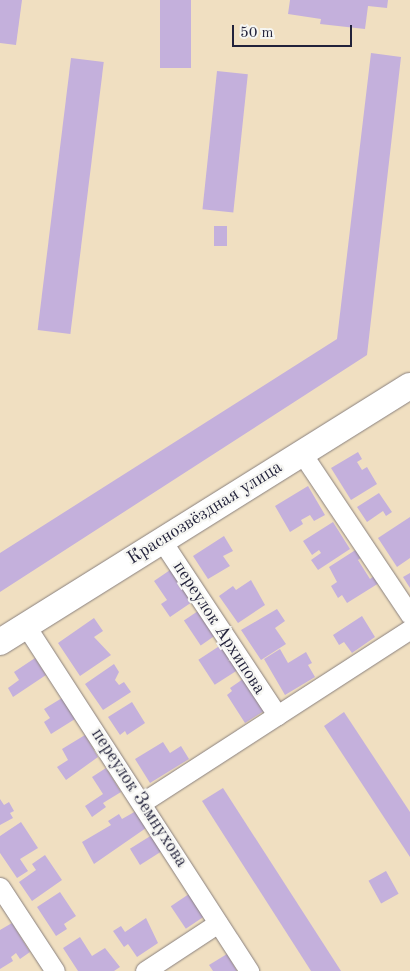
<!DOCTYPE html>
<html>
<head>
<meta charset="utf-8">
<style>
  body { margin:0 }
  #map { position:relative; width:410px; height:971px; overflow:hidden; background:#f0dfc1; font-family:"Old Standard TT",serif }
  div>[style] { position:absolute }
  .building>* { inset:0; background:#c4b0dc; transform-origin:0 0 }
  .roads { filter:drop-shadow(0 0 1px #89807e) drop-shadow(0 0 1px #89807e) }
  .street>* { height:19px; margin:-9.5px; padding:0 9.5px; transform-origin:9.5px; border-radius:9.5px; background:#fff }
  .secondary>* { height:26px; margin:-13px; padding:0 13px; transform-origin:13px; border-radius:13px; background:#fff }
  span { translate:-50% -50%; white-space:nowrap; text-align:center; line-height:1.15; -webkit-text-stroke:4.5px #f6f6f2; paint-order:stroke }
  .street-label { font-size:18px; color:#22223b }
  .scale { position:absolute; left:232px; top:25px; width:120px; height:22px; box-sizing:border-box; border:2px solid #22223b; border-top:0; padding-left:6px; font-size:15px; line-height:18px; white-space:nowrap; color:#22223b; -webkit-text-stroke:4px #f6f6f2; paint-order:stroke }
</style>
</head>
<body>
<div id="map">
  <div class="building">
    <i style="clip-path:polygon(0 0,22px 0,16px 45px,0 43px)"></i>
    <i style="left:160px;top:0;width:31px;height:68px"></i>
    <i style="clip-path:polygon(290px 0,388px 0,387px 8px,368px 6px,365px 29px,320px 24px,321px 19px,288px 14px)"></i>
    <i style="clip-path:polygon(371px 53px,401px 57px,367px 355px,0 592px,0 553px,337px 339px)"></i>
    <i style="left:71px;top:58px;width:33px;height:274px;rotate:7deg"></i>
    <i style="left:217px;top:71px;width:31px;height:139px;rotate:6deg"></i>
    <i style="left:214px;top:226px;width:13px;height:20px"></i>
    <i style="clip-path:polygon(358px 452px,362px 459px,357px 462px,362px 470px,367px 467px,377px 484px,351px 500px,331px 468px)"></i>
    <i style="clip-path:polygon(308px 486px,325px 515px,314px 521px,310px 515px,301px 520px,303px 524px,290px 532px,275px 506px)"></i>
    <i style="clip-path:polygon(379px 493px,392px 512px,386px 516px,383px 511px,367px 522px,357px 507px)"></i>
    <i style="clip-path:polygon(410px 517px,410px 558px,397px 567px,378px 538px)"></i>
    <i style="clip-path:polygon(333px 522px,350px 549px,318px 570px,311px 560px,321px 553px,319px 550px,312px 555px,303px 541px)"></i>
    <i style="clip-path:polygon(224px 536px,233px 551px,223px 556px,230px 566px,208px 579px,193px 556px)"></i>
    <i style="clip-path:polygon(357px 549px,362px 557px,358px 560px,370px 579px,374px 576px,379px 583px,347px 603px,342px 595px,338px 598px,331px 586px,337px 582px,329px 567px)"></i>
    <i style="clip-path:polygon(173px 568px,195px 600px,170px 617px,161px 604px,167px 600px,154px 581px)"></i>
    <i style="clip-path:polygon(410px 573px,410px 588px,403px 577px)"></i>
    <i style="clip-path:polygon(251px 580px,265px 605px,238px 623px,219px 596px,233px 586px,236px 590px)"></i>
    <i style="clip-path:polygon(277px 609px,285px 621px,275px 628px,286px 644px,261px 660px,241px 630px)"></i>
    <i style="left:198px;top:611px;width:30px;height:17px;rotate:56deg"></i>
    <i style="clip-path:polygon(362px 616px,375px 637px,352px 653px,344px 642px,339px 645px,333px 635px)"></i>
    <i style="clip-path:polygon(94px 618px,103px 631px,94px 637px,111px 655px,80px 676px,58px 643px)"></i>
    <i style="left:221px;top:645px;width:30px;height:27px;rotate:57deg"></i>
    <i style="clip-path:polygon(280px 649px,288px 663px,306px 652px,312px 663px,308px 665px,315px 677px,285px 695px,264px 659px)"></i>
    <i style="clip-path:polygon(35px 658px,46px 675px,13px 697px,8px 688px,19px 680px,14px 672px)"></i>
    <i style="clip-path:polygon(114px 664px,119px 672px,115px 680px,119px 685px,124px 682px,131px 692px,103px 710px,85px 684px)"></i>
    <i style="clip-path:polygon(243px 679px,264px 711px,245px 723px,227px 695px,232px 691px,230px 688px)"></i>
    <i style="clip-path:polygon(62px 698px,75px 719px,51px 734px,44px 722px,50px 718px,44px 709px)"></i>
    <i style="clip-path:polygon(132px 702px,145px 723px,127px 735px,125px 731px,120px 735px,108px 717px)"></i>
    <i style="clip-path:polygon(344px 712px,410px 812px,410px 857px,324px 726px)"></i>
    <i style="clip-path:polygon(85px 735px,98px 757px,66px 780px,57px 767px,68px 760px,62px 749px)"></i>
    <i style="clip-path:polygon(163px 742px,170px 753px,181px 746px,189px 759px,150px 783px,135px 759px)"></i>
    <i style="clip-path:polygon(106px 768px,121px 792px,103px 803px,106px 807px,92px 817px,85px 806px,103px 794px,92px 777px)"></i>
    <i style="clip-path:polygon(223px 788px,312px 926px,341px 971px,311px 971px,202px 801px)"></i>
    <i style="clip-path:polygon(0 799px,4px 805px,9px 802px,14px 811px,10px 813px,13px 818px,0 825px)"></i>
    <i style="clip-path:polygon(136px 811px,146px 828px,94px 864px,82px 842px,111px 825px,108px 821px,119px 814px,122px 819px)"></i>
    <i style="clip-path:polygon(21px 822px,38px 848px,20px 859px,28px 871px,17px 878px,0 853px,0 836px)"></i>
    <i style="left:152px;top:835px;width:19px;height:26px;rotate:58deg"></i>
    <i style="clip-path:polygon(45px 855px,62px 880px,32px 901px,19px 882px,36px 870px,32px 864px)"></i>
    <i style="left:386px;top:871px;width:26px;height:20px;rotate:61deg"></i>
    <i style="clip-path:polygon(60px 892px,76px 916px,64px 924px,67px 929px,56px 936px,37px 907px)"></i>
    <i style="left:189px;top:894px;width:27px;height:22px;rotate:56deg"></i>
    <i style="clip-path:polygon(146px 918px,158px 943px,137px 957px,128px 944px,124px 947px,113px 931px,121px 926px,125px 932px)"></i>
    <i style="clip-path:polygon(12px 923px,30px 952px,20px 959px,16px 953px,11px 957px,13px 961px,0 969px,0 930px)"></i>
    <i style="clip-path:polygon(80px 937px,92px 956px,105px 948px,120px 967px,114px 971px,78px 971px,63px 948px)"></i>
    <i style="clip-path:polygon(227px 954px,237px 971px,213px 971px,209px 965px)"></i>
  </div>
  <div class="roads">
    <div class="street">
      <i style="left:301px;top:452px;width:196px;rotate:56.2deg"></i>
      <i style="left:162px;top:541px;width:209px;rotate:56.5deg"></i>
      <i style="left:26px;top:626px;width:411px;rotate:57.1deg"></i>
      <i style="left:143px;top:802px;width:318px;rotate:-32.9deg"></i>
      <i style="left:0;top:887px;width:100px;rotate:56.8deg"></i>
      <i style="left:145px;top:971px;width:87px;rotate:-33.3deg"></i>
    </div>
    <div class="secondary">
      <i style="left:0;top:642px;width:483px;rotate:-32deg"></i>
    </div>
  </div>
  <div class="street-label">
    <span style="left:205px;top:513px;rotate:-32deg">Краснозвёздная улица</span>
    <span style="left:219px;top:628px;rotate:57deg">переулок Архипова</span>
    <span style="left:139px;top:798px;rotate:57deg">переулок Земнухова</span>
  </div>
  <div class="scale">50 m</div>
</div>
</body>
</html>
